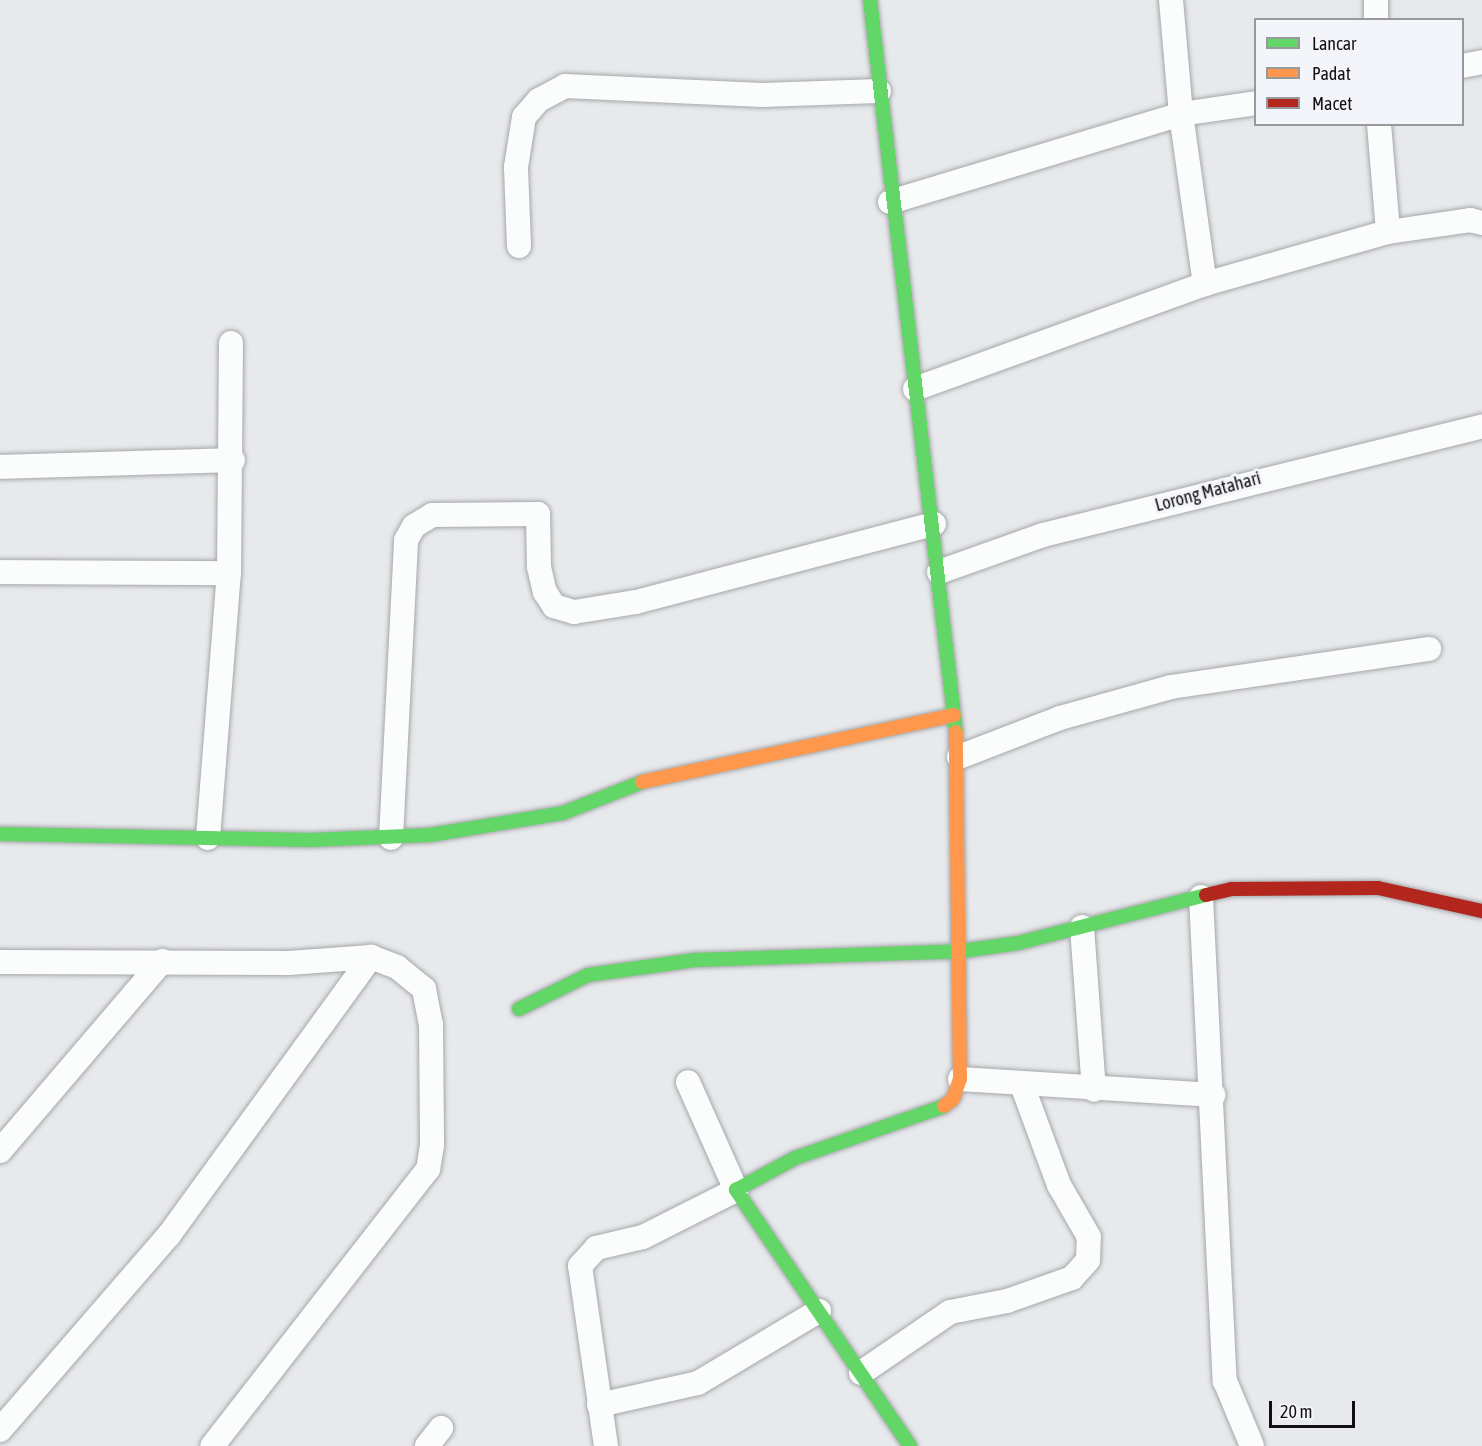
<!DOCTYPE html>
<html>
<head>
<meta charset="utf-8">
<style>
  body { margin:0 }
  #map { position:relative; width:1482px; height:1446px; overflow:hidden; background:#e7e9ec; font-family:"Asap Condensed",sans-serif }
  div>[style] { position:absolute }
  .roads { filter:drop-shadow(0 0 2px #a6a7a9) drop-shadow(0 0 2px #a6a7a9) }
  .street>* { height:24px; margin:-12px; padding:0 12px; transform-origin:12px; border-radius:12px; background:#fbfcfc }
  .fast>* { height:14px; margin:-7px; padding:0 7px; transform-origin:7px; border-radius:7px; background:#63d668 }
  .slow>* { height:14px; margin:-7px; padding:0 7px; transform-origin:7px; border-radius:7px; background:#ff974d }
  .jam>* { height:14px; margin:-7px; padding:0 7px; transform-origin:7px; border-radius:7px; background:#b3261e }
  span { translate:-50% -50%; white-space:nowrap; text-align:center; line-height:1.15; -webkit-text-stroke:6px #f3f5fa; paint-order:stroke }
  .street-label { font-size:18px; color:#101012 }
  .legend { position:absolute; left:1254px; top:18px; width:210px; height:108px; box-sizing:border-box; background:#f3f5fa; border:2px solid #98999d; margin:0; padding:8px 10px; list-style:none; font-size:18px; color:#101012 }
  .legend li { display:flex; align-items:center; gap:12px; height:30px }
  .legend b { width:30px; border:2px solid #98999d }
  .scale { position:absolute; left:1269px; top:1401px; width:86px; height:27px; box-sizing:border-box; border:3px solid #101012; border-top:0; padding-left:8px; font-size:18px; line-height:21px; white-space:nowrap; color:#101012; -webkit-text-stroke:4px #f3f5fa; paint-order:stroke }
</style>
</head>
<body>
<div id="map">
  <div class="roads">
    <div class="street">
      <i style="left:1171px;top:0;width:114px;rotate:85deg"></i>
      <i style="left:1181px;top:114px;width:172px;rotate:82deg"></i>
      <i style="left:1376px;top:0;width:20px;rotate:90deg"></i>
      <i style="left:1462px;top:66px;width:20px;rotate:-11deg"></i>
      <i style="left:1379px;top:124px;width:108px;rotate:85.2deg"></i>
      <i style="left:1388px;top:232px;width:83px;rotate:-8.3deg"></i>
      <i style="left:1470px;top:220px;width:12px;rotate:14deg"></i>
      <i style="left:890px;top:202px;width:304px;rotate:-16.8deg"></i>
      <i style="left:1181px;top:114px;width:76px;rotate:-8.3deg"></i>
      <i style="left:519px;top:246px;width:79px;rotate:-92.2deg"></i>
      <i style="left:516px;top:167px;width:51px;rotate:-80.9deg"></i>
      <i style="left:524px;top:117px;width:23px;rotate:-49deg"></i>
      <i style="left:539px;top:100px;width:30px;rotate:-28deg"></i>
      <i style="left:565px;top:86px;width:197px;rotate:2.6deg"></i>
      <i style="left:762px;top:95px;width:117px;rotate:-2deg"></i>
      <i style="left:915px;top:389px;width:308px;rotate:-19.9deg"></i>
      <i style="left:1205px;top:284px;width:190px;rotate:-15.9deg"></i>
      <i style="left:0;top:467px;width:233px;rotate:-1.7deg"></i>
      <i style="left:0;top:572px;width:229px;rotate:0.3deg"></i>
      <i style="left:939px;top:572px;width:110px;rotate:-19.6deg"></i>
      <i style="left:1043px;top:535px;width:452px;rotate:-13.9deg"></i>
      <i style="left:959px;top:757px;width:108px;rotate:-21.1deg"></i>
      <i style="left:1060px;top:718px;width:115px;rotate:-15.6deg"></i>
      <i style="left:1171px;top:687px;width:261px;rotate:-8.4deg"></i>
      <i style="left:208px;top:838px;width:266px;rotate:-85.5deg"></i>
      <i style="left:229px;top:573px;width:230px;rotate:-89.5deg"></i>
      <i style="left:391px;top:838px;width:298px;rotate:-87.1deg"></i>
      <i style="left:406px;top:540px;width:16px;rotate:-60deg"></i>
      <i style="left:414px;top:526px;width:21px;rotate:-31deg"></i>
      <i style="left:432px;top:515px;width:106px;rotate:-0.5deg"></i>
      <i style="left:538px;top:514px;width:53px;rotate:88.9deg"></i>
      <i style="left:539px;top:567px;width:26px;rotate:77deg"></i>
      <i style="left:545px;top:592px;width:17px;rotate:57deg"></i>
      <i style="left:554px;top:606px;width:21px;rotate:17deg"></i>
      <i style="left:574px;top:612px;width:63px;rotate:-9.2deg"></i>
      <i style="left:636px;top:602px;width:308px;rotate:-14.7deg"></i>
      <i style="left:1201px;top:897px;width:485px;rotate:87.2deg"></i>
      <i style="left:1225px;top:1381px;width:70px;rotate:67.4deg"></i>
      <i style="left:1082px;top:927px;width:163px;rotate:85.8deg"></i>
      <i style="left:0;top:962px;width:289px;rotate:0.2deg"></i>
      <i style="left:289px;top:963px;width:82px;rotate:-4.2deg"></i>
      <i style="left:371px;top:957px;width:28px;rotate:21deg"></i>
      <i style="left:397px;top:967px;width:35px;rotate:39deg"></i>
      <i style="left:424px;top:989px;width:36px;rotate:79deg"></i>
      <i style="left:431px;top:1024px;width:121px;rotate:89.5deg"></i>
      <i style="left:432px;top:1145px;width:24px;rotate:99deg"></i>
      <i style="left:428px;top:1169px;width:351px;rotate:127.9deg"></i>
      <i style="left:960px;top:1079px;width:254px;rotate:3.6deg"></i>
      <i style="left:0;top:1151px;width:250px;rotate:-49.5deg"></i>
      <i style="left:861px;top:1373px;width:108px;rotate:-34.4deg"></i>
      <i style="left:950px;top:1312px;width:58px;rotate:-10.9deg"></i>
      <i style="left:1007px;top:1301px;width:69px;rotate:-19.5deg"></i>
      <i style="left:1072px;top:1278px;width:24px;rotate:-48deg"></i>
      <i style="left:1088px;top:1260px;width:23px;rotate:-88deg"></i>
      <i style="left:1089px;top:1237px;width:60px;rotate:-120deg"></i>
      <i style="left:1059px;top:1185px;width:107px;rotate:-110.3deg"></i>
      <i style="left:599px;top:1405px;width:101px;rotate:-12.5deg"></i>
      <i style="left:698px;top:1383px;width:141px;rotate:-30.8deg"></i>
      <i style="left:0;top:1430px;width:258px;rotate:-49.1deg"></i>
      <i style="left:169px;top:1235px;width:344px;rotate:-54deg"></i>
      <i style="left:427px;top:1446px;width:23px;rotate:-52deg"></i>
      <i style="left:606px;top:1446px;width:182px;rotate:-98.2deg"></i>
      <i style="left:580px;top:1266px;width:24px;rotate:-48deg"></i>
      <i style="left:596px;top:1248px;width:48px;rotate:-13.2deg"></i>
      <i style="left:643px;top:1237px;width:104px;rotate:-26.8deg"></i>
      <i style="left:736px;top:1190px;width:118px;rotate:-114deg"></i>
    </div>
    <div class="fast">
      <i style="left:870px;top:0;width:737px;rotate:83.3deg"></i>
      <i style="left:0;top:834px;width:310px;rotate:1.1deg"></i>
      <i style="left:310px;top:840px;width:120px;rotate:-2.4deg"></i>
      <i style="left:430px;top:835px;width:135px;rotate:-9.4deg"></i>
      <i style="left:563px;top:813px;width:85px;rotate:-21.4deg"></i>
      <i style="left:519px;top:1009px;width:77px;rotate:-26.2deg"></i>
      <i style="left:588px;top:975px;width:108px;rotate:-8deg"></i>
      <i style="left:695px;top:960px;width:267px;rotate:-1.9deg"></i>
      <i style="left:962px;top:951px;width:57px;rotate:-8.1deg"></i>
      <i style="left:1018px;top:943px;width:194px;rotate:-14.3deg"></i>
      <i style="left:910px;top:1446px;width:310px;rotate:-124.2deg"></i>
      <i style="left:736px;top:1190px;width:67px;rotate:-28.5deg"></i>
      <i style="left:795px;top:1158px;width:158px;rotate:-19.2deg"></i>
    </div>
    <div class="slow">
      <i style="left:642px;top:782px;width:319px;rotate:-12.1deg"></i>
      <i style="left:944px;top:1106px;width:11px;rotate:-38deg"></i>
      <i style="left:953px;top:1099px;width:21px;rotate:-71deg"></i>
      <i style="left:960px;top:1079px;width:347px;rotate:-90.7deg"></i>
    </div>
    <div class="jam">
      <i style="left:1206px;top:895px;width:27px;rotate:-13deg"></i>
      <i style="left:1232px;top:889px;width:146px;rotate:-0.4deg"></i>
      <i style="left:1378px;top:888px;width:107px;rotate:12.5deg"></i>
    </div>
  </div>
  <div class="street-label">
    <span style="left:1208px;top:492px;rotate:-15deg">Lorong Matahari</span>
  </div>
  <ul class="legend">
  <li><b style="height:8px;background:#63d668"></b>Lancar</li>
  <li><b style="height:8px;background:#ff974d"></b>Padat</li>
  <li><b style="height:8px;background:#b3261e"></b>Macet</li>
  </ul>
  <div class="scale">20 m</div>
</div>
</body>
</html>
